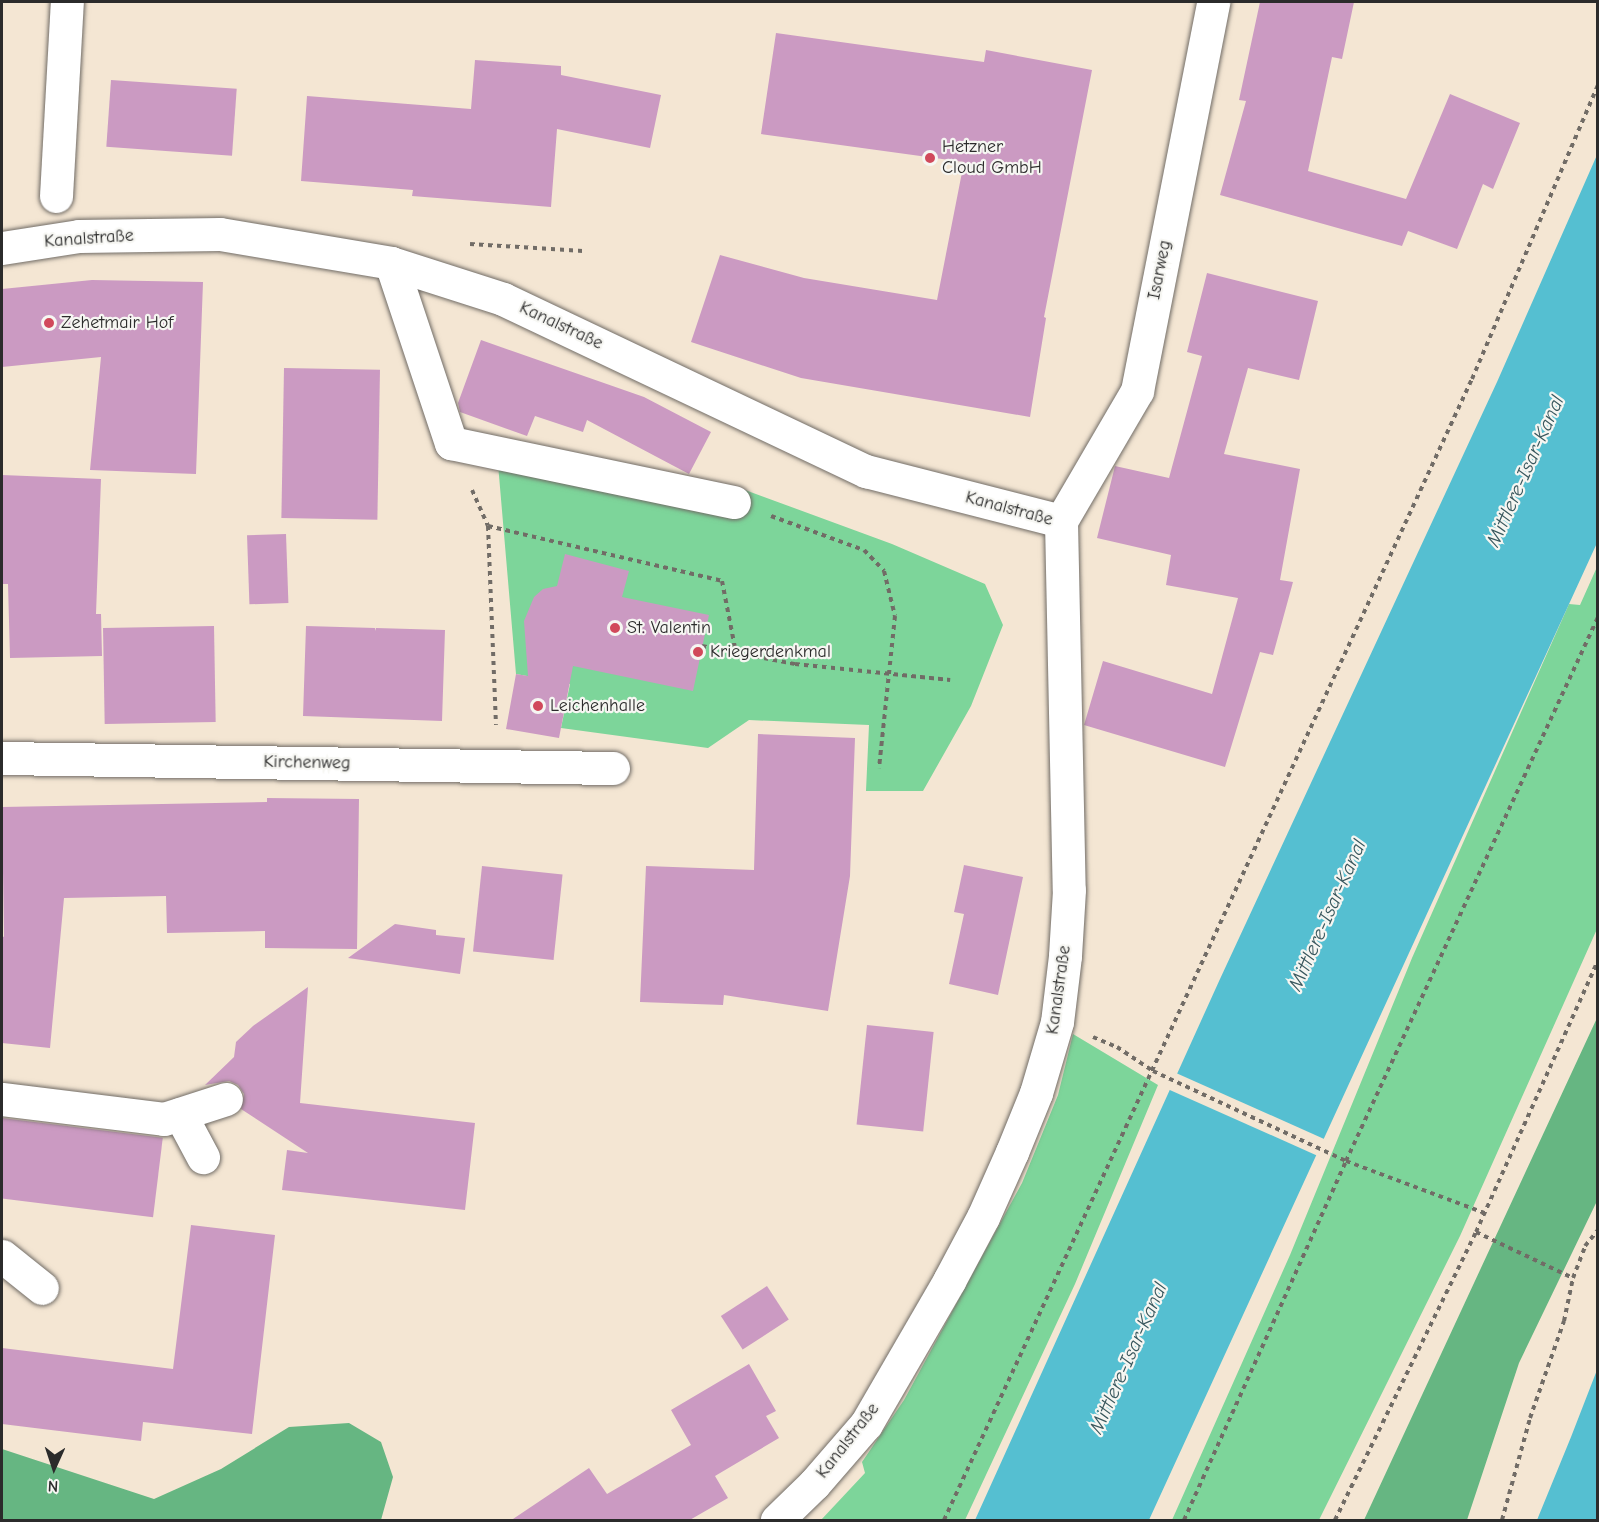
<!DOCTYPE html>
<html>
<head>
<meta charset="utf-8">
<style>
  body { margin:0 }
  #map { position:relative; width:1599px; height:1522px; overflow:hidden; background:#f4e6d3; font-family:"Comic Neue",sans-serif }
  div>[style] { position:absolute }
  .green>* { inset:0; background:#7dd59a }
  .forest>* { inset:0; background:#66b682 }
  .water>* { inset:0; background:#55bfd1 }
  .pier>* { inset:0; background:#f4e6d3; transform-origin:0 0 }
  .building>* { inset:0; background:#cb9ac2; transform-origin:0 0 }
  .path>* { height:4px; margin-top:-2px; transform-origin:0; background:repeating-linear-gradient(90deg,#716c66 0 4.5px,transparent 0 9px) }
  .roads { filter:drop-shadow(0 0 2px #716c66) drop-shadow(0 0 2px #716c66) }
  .minor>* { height:33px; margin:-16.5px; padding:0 16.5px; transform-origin:16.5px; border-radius:16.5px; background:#fff }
  .dots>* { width:16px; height:16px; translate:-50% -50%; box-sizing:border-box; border:3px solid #f6f6f2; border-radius:50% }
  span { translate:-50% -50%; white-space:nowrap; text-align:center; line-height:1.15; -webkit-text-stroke:4.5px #f6f6f2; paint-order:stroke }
  .poi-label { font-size:18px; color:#2b2b2b }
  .left { translate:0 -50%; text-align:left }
  .street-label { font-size:18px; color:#2b2b2b }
  .water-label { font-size:20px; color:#38575d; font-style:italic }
  .frame { position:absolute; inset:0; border:3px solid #2b2b2b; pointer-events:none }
  .north { position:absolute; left:24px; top:1438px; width:60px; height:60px; -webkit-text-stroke:4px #f6f6f2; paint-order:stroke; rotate:183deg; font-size:16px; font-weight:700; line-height:24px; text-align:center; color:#2b2b2b }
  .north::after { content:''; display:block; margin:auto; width:21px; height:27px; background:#2b2b2b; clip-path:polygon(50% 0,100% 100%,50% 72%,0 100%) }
</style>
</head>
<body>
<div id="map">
  <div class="green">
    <i style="clip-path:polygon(498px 464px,737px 487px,892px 544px,985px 584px,1003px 625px,971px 706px,923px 791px,866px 791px,869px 725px,749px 720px,708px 748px,561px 728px,570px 684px,516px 674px)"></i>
    <i style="clip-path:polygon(1597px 567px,1597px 929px,1460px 1236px,1319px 1520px,1172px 1520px,1290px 1255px,1412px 958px,1569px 604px,1580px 605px)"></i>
    <i style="clip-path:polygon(1073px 1034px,1158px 1085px,1075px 1284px,965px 1520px,821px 1520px,865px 1473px,862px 1462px,904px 1400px,1022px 1183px,1058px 1095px)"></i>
  </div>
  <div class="forest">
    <i style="clip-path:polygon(1597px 1018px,1597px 1201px,1519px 1363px,1467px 1520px,1364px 1520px)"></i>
    <i style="clip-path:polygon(349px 1423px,381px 1442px,393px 1477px,381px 1520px,2px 1520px,2px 1449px,154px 1499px,221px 1469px,289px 1427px)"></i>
  </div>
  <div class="water">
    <i style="clip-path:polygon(1597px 155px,1597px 543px,1149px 1520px,975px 1520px,1220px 979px,1497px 382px)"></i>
    <i style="clip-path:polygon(1597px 1370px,1597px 1520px,1537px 1520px,1571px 1437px)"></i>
  </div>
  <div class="pier">
    <i style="left:1176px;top:1073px;width:164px;height:18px;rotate:24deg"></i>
  </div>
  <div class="building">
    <i style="clip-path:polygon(1260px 2px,1354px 2px,1342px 59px,1332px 57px,1308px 171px,1406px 199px,1450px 94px,1520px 123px,1493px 189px,1483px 184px,1457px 249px,1408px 231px,1402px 246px,1220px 195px,1246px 101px,1239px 100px)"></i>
    <i style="clip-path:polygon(776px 33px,984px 62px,986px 50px,1092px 70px,1044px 317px,1046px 318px,1030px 417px,801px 378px,691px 342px,720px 255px,804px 278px,937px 300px,964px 162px,761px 134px)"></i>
    <i style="clip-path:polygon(475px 60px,561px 66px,561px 75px,661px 95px,650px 148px,557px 129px,551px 207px,412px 196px,413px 190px,301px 181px,307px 96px,471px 109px)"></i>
    <i style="left:111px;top:80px;width:126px;height:67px;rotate:4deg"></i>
    <i style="clip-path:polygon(1207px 273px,1318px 301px,1299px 380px,1248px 368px,1224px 454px,1300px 469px,1280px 580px,1293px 582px,1273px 655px,1260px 652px,1225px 767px,1084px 725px,1103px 661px,1212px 694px,1238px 598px,1166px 585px,1171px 555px,1097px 538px,1115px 466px,1169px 478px,1202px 356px,1187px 352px)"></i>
    <i style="clip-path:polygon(92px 280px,203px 282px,196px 474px,90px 470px,101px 357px,2px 367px,2px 289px)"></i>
    <i style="clip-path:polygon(481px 340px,644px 397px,711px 432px,689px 474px,587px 420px,583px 432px,535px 416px,527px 436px,460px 412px,458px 403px)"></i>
    <i style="left:284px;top:368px;width:96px;height:150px;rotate:1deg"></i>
    <i style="clip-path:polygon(2px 475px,101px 479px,96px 614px,101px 614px,102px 656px,10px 658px,8px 584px,2px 584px)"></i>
    <i style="left:286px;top:534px;width:69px;height:39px;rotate:88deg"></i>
    <i style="clip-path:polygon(565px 554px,629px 571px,622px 597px,709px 615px,693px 691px,573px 666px,559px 738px,506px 729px,516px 674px,528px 676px,524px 621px,534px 597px,543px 589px,557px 586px)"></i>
    <i style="left:214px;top:626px;width:96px;height:111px;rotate:89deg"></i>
    <i style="clip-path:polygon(306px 626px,375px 628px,375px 631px,376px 628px,445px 630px,442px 721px,303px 716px)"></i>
    <i style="clip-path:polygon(758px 734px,855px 738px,850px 876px,828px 1011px,724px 995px,723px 1005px,640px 1002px,646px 866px,754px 870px)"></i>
    <i style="clip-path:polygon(267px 798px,359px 799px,357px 949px,265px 948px,265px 931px,167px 933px,166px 896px,64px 898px,50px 1048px,2px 1043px,2px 936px,4px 937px,2px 807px,267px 802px)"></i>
    <i style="clip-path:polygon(964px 865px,1023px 877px,998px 995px,949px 984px,964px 914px,954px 912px)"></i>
    <i style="left:482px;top:866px;width:81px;height:86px;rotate:6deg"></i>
    <i style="clip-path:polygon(395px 924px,436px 930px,436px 935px,465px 938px,460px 974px,348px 958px)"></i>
    <i style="clip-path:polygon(308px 987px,300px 1103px,475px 1123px,465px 1210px,282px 1190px,287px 1150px,308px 1153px,241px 1109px,244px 1094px,238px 1085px,229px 1081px,205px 1085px,234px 1057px,236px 1042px,253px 1026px)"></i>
    <i style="left:867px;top:1025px;width:67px;height:100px;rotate:6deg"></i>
    <i style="left:2px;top:1118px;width:162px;height:80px;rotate:7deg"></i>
    <i style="clip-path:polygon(191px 1225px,275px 1235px,252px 1434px,143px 1422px,141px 1441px,2px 1424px,2px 1348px,173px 1369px)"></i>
    <i style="left:767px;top:1286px;width:40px;height:55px;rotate:57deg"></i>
    <i style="clip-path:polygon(749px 1364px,776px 1411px,766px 1416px,779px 1438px,715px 1476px,728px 1498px,688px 1521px,510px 1521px,589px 1468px,607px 1494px,691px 1445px,671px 1410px)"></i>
  </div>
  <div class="path">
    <i style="left:470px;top:244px;width:113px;rotate:3.5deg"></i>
    <i style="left:472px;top:490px;width:39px;rotate:66deg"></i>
    <i style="left:488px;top:526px;width:199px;rotate:87.7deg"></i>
    <i style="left:771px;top:516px;width:99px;rotate:20.1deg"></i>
    <i style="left:864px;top:550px;width:29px;rotate:46deg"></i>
    <i style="left:884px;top:571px;width:46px;rotate:76.3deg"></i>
    <i style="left:895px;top:616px;width:153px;rotate:96deg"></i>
    <i style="left:488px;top:526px;width:240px;rotate:13.2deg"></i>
    <i style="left:722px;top:581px;width:73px;rotate:79deg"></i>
    <i style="left:702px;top:646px;width:95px;rotate:11deg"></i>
    <i style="left:795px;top:664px;width:156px;rotate:5.9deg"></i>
    <i style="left:1093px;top:1037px;width:26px;rotate:23deg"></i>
    <i style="left:1117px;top:1047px;width:43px;rotate:33.7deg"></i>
    <i style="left:1153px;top:1071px;width:213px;rotate:25deg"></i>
    <i style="left:1346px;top:1161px;width:147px;rotate:20.6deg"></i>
    <i style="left:1476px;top:1232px;width:107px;rotate:25.4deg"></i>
    <i style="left:944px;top:1520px;width:1257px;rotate:-65.17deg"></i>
    <i style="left:1472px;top:379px;width:320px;rotate:-66.8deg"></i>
    <i style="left:1184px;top:1520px;width:394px;rotate:-65.7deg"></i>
    <i style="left:1346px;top:1161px;width:600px;rotate:-65.14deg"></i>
    <i style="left:1335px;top:1520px;width:321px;rotate:-63.9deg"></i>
    <i style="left:1476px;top:1232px;width:298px;rotate:-65.8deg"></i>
    <i style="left:1502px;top:1520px;width:106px;rotate:-74.6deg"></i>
    <i style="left:1530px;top:1418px;width:103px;rotate:-70.7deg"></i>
    <i style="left:1564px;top:1321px;width:44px;rotate:-78.2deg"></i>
    <i style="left:1573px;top:1278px;width:34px;rotate:-69deg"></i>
    <i style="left:1585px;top:1246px;width:21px;rotate:-51deg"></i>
  </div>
  <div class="roads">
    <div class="minor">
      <i style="left:56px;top:196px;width:194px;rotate:-86.8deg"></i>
      <i style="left:2px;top:248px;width:78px;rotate:-8.9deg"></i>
      <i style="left:79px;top:236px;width:141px;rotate:-0.8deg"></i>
      <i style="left:220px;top:234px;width:173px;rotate:9.6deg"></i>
      <i style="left:391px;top:263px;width:118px;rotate:17.8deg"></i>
      <i style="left:503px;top:299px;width:402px;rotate:25.4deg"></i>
      <i style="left:866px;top:471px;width:201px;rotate:14.4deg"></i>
      <i style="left:1061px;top:521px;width:369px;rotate:88.8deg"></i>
      <i style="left:1069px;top:890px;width:66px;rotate:93.5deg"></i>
      <i style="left:1065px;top:956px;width:66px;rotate:96.9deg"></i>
      <i style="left:1057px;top:1022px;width:74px;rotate:106.5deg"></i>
      <i style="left:1036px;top:1093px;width:64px;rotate:112.1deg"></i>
      <i style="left:1012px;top:1152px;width:71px;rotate:114deg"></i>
      <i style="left:983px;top:1217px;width:72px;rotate:118deg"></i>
      <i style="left:949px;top:1281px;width:165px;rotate:120.1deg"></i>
      <i style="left:866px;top:1424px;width:79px;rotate:130.9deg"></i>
      <i style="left:814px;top:1484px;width:52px;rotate:135.8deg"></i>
      <i style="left:391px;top:263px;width:190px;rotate:71.6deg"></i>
      <i style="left:451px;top:443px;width:289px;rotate:11.8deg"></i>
      <i style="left:1061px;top:521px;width:151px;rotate:-59.7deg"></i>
      <i style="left:1137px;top:391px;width:396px;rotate:-78.9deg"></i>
      <i style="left:2px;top:758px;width:611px;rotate:0.94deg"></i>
      <i style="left:2px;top:1099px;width:163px;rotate:7deg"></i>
      <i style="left:164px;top:1119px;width:65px;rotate:-17.9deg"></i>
      <i style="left:180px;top:1114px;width:49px;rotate:61.9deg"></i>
      <i style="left:2px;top:1256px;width:51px;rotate:38.7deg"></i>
    </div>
  </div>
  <div class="dots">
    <i style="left:930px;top:158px;background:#d1495b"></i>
    <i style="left:49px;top:323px;background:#d1495b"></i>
    <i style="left:615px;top:628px;background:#d1495b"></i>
    <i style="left:698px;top:652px;background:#d1495b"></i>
    <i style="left:538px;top:706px;background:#d1495b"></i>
  </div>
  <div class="poi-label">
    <span class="left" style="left:942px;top:158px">Hetzner<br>Cloud GmbH</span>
    <span class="left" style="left:61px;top:323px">Zehetmair Hof</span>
    <span class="left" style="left:627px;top:628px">St. Valentin</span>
    <span class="left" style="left:710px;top:652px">Kriegerdenkmal</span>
    <span class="left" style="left:550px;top:706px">Leichenhalle</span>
  </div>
  <div class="street-label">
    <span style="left:89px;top:239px;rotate:-4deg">Kanalstraße</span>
    <span style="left:1160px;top:270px;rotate:-79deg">Isarweg</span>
    <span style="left:561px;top:326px;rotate:25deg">Kanalstraße</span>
    <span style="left:1009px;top:509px;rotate:15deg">Kanalstraße</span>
    <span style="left:307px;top:763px;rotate:1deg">Kirchenweg</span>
    <span style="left:1059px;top:990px;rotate:-82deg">Kanalstraße</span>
    <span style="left:848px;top:1441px;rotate:-52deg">Kanalstraße</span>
  </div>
  <div class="water-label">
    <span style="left:1525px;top:471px;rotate:-66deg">Mittlere-Isar-Kanal</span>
    <span style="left:1327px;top:915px;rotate:-66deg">Mittlere-Isar-Kanal</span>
    <span style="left:1128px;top:1358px;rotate:-66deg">Mittlere-Isar-Kanal</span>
  </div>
  <div class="frame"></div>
  <div class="north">N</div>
</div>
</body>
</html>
